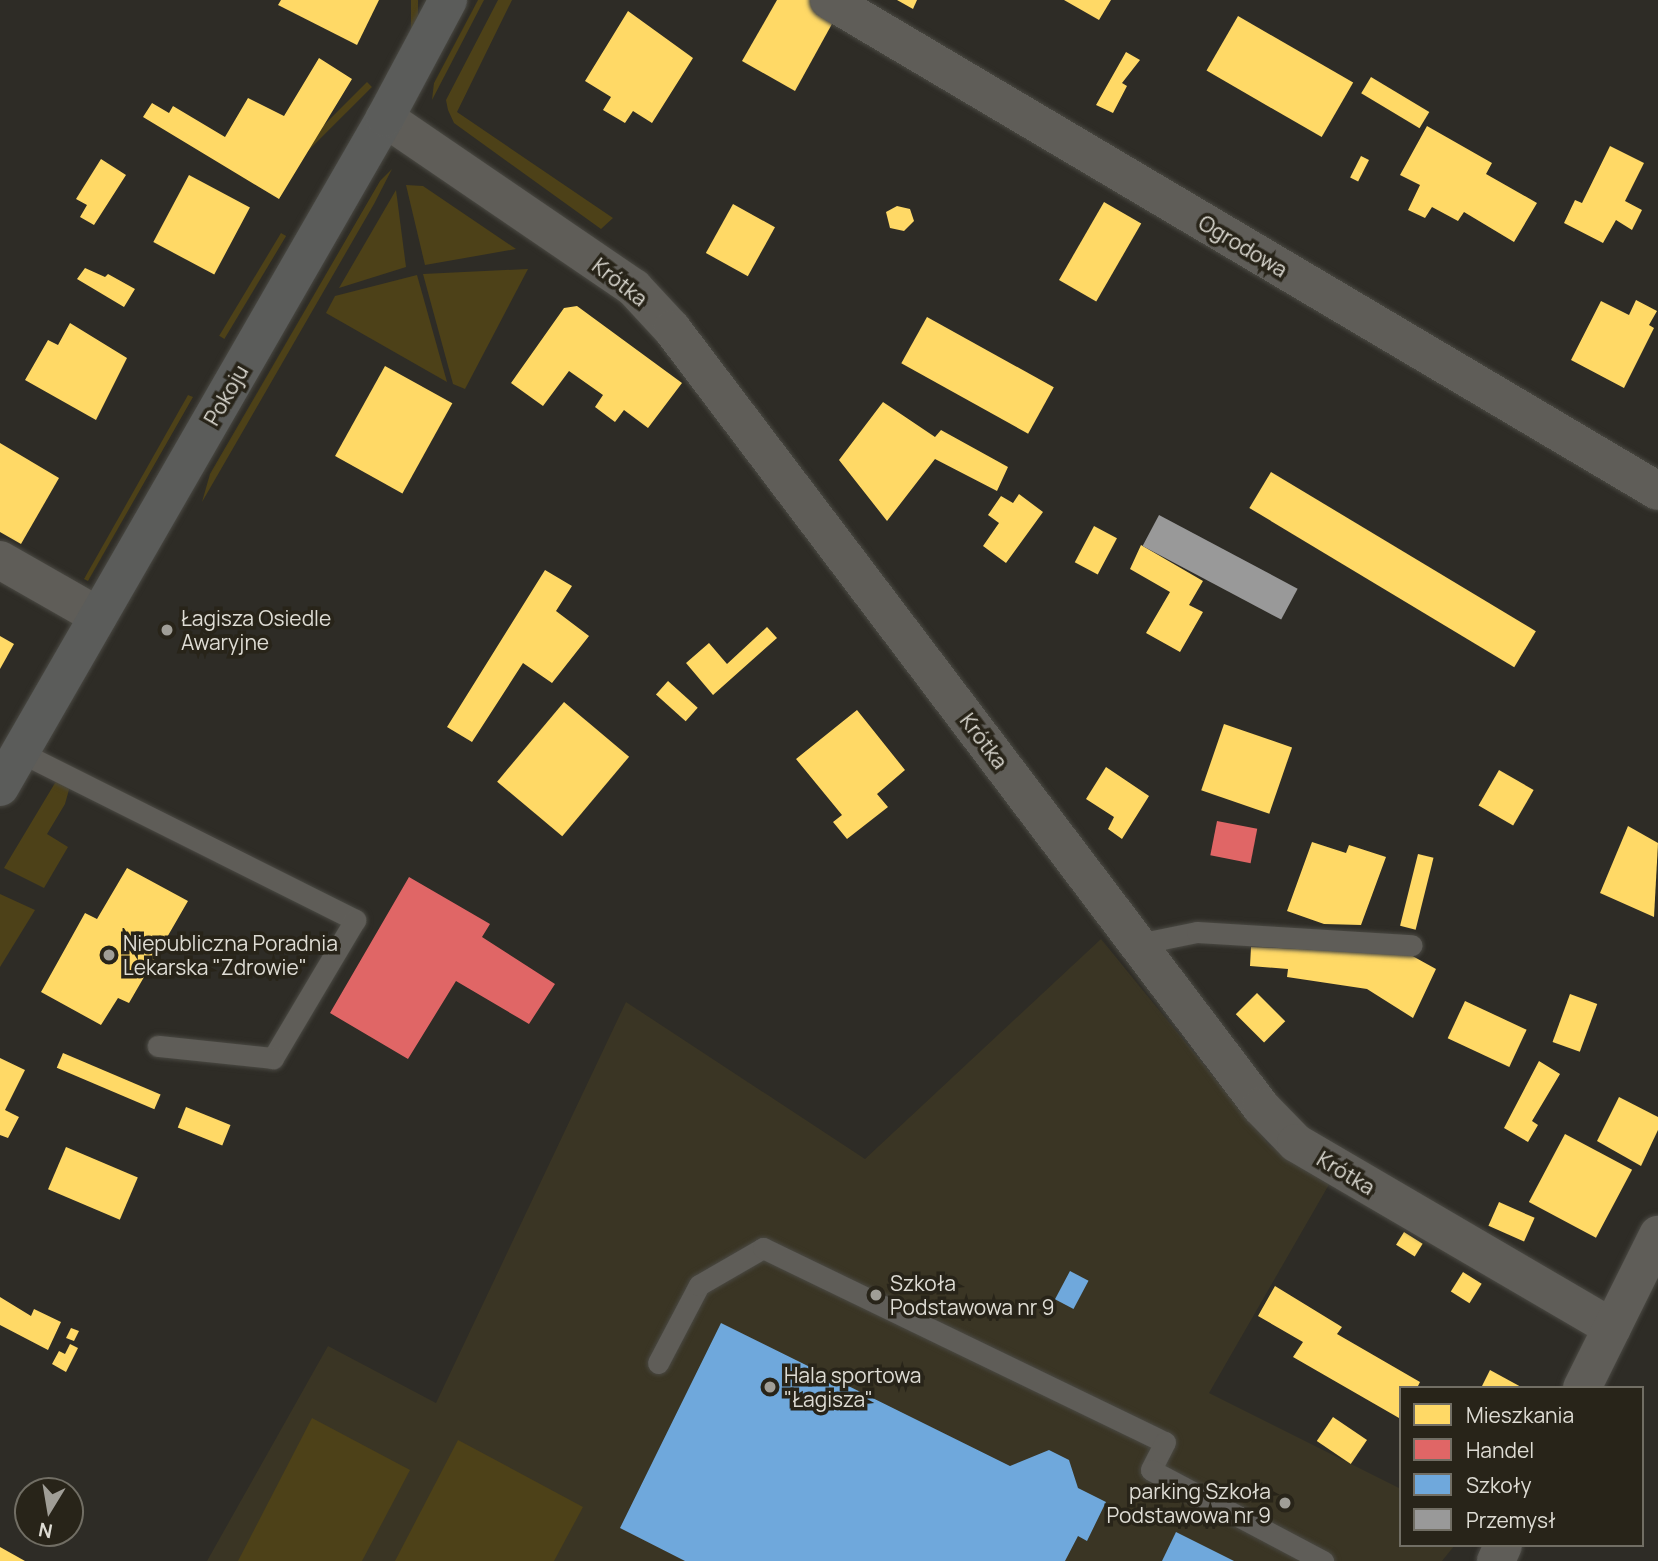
<!DOCTYPE html>
<html>
<head>
<meta charset="utf-8">
<style>
  body { margin:0 }
  #map { position:relative; width:1658px; height:1561px; overflow:hidden; background:#2e2c26; font-family:Manrope,sans-serif }
  div>[style] { position:absolute }
  .built>* { inset:0; background:#3a3524 }
  .green>* { inset:0; background:#4d4118; transform-origin:0 0 }
  .homes>* { inset:0; background:#ffd966; transform-origin:0 0 }
  .shops>* { inset:0; background:#e06666; transform-origin:0 0 }
  .schools>* { inset:0; background:#6fa8dc; transform-origin:0 0 }
  .industry>* { inset:0; background:#999; transform-origin:0 0 }
  .roads { filter:drop-shadow(0 0 2px #4a4943) drop-shadow(0 0 2px #4a4943) }
  .lane>* { height:21px; margin:-10.5px; padding:0 10.5px; transform-origin:10.5px; border-radius:10.5px; background:#5f5d58 }
  .street>* { height:38px; margin:-19px; padding:0 19px; transform-origin:19px; border-radius:19px; background:#5f5d58 }
  .secondary>* { height:38px; margin:-19px; padding:0 19px; transform-origin:19px; border-radius:19px; background:#5b5c5a }
  .dots>* { width:19px; height:19px; translate:-50% -50%; box-sizing:border-box; border:4px solid #282419; border-radius:50% }
  span { translate:-50% -50%; white-space:nowrap; text-align:center; line-height:1.15; -webkit-text-stroke:7px #282419; paint-order:stroke }
  .street-label { font-size:21px; color:#dedcd4 }
  .poi-label { font-size:21px; color:#dedcd4 }
  .left { translate:0 -50%; text-align:left }
  .right { translate:-100% -50%; text-align:right }
  .legend { position:absolute; left:1399px; top:1386px; width:245px; height:161px; box-sizing:border-box; background:#282419; border:2px solid #716e64; margin:0; padding:9px 12px; list-style:none; font-size:21px; color:#dedcd4 }
  .legend li { display:flex; align-items:center; gap:14px; height:35px }
  .legend b { width:35px; border:2px solid #716e64 }
  .north { position:absolute; left:14px; top:1477px; width:70px; height:70px; box-sizing:border-box; background:#282419; border:2px solid #716e64; border-radius:50%; rotate:191deg; font-size:19px; font-weight:700; line-height:28px; text-align:center; color:#dedcd4 }
  .north::after { content:''; display:block; margin:auto; width:24px; height:32px; background:#a09e97; clip-path:polygon(50% 0,100% 100%,50% 72%,0 100%) }
</style>
</head>
<body>
<div id="map">
  <div class="built">
    <i style="clip-path:polygon(1101px 939px,1270px 1146px,1331px 1181px,1209px 1393px,1401px 1489px,1401px 1545px,1455px 1545px,1442px 1561px,207px 1561px,328px 1346px,436px 1403px,626px 1002px,865px 1159px)"></i>
  </div>
  <div class="green">
    <i style="left:411px;top:0;width:7px;height:65px"></i>
    <i style="clip-path:polygon(478px 0,484px 0,432px 100px,434px 83px)"></i>
    <i style="clip-path:polygon(498px 0,512px 0,457px 112px,613px 218px,601px 229px,454px 123px,448px 110px,446px 100px)"></i>
    <i style="left:367px;top:82px;width:7px;height:142px;rotate:45deg"></i>
    <i style="clip-path:polygon(392px 169px,374px 204px,202px 502px,210px 474px,380px 181px)"></i>
    <i style="clip-path:polygon(406px 185px,423px 186px,516px 249px,425px 265px)"></i>
    <i style="clip-path:polygon(396px 190px,406px 267px,339px 288px)"></i>
    <i style="left:281px;top:233px;width:6px;height:120px;rotate:31deg"></i>
    <i style="clip-path:polygon(528px 269px,465px 389px,453px 384px,423px 274px)"></i>
    <i style="clip-path:polygon(417px 275px,447px 382px,326px 313px,335px 296px)"></i>
    <i style="clip-path:polygon(188px 395px,193px 397px,88px 581px,84px 579px)"></i>
    <i style="clip-path:polygon(58px 778px,70px 786px,65px 804px,47px 834px,68px 847px,44px 888px,4px 868px)"></i>
    <i style="clip-path:polygon(0 894px,35px 910px,0 967px)"></i>
    <i style="clip-path:polygon(312px 1418px,410px 1470px,362px 1561px,238px 1561px)"></i>
    <i style="clip-path:polygon(458px 1440px,583px 1507px,554px 1561px,395px 1561px)"></i>
  </div>
  <div class="homes">
    <i style="clip-path:polygon(281px 0,379px 0,357px 45px,278px 5px)"></i>
    <i style="clip-path:polygon(777px 0,815px 0,838px 13px,795px 91px,742px 61px)"></i>
    <i style="clip-path:polygon(897px 0,917px 0,913px 9px)"></i>
    <i style="clip-path:polygon(1064px 0,1111px 0,1099px 20px)"></i>
    <i style="clip-path:polygon(628px 11px,693px 58px,652px 123px,633px 111px,625px 123px,603px 110px,611px 97px,585px 81px)"></i>
    <i style="left:1238px;top:16px;width:133px;height:63px;rotate:30deg"></i>
    <i style="clip-path:polygon(1126px 52px,1140px 60px,1122px 83px,1127px 86px,1113px 113px,1096px 105px)"></i>
    <i style="clip-path:polygon(319px 58px,352px 79px,279px 199px,143px 117px,152px 103px,169px 113px,173px 106px,225px 137px,248px 98px,284px 116px)"></i>
    <i style="left:1371px;top:77px;width:68px;height:19px;rotate:31deg"></i>
    <i style="clip-path:polygon(1427px 126px,1492px 163px,1486px 174px,1537px 203px,1514px 242px,1464px 212px,1458px 221px,1432px 207px,1425px 218px,1408px 210px,1420px 185px,1400px 175px)"></i>
    <i style="clip-path:polygon(1610px 146px,1644px 163px,1625px 201px,1642px 210px,1632px 230px,1616px 220px,1603px 243px,1564px 223px,1575px 200px,1582px 203px)"></i>
    <i style="left:1361px;top:156px;width:9px;height:24px;rotate:27deg"></i>
    <i style="clip-path:polygon(101px 159px,126px 175px,94px 225px,80px 217px,87px 205px,76px 199px)"></i>
    <i style="left:189px;top:175px;width:69px;height:76px;rotate:28deg"></i>
    <i style="left:1104px;top:202px;width:43px;height:90px;rotate:30deg"></i>
    <i style="left:733px;top:204px;width:48px;height:56px;rotate:29deg"></i>
    <i style="clip-path:polygon(897px 206px,910px 209px,914px 221px,904px 231px,890px 228px,886px 212px)"></i>
    <i style="clip-path:polygon(85px 268px,105px 277px,108px 274px,135px 289px,124px 307px,77px 279px)"></i>
    <i style="clip-path:polygon(1636px 300px,1657px 311px,1649px 325px,1654px 328px,1624px 388px,1571px 360px,1601px 301px,1629px 315px)"></i>
    <i style="clip-path:polygon(577px 306px,682px 383px,648px 428px,624px 410px,615px 422px,595px 407px,603px 395px,569px 371px,543px 406px,511px 383px,564px 308px)"></i>
    <i style="left:927px;top:317px;width:145px;height:53px;rotate:29deg"></i>
    <i style="clip-path:polygon(70px 323px,127px 358px,96px 420px,25px 380px,48px 340px,58px 345px)"></i>
    <i style="left:385px;top:366px;width:77px;height:103px;rotate:29deg"></i>
    <i style="clip-path:polygon(883px 402px,935px 437px,941px 430px,1008px 467px,997px 491px,935px 459px,887px 521px,839px 460px)"></i>
    <i style="clip-path:polygon(0 443px,59px 478px,21px 544px,0 532px)"></i>
    <i style="left:1271px;top:472px;width:309px;height:42px;rotate:31deg"></i>
    <i style="clip-path:polygon(1019px 494px,1043px 512px,1006px 563px,983px 546px,999px 523px,988px 515px,1001px 496px,1013px 503px)"></i>
    <i style="left:1094px;top:526px;width:26px;height:41px;rotate:28deg"></i>
    <i style="clip-path:polygon(1141px 545px,1203px 581px,1189px 605px,1203px 612px,1180px 652px,1146px 633px,1170px 592px,1130px 569px)"></i>
    <i style="clip-path:polygon(545px 570px,572px 586px,556px 611px,589px 636px,552px 683px,523px 663px,472px 742px,447px 727px)"></i>
    <i style="clip-path:polygon(767px 627px,777px 638px,713px 695px,686px 663px,709px 643px,727px 664px)"></i>
    <i style="clip-path:polygon(0 636px,14px 644px,0 669px)"></i>
    <i style="left:668px;top:681px;width:40px;height:18px;rotate:42deg"></i>
    <i style="left:564px;top:702px;width:85px;height:104px;rotate:40deg"></i>
    <i style="clip-path:polygon(857px 710px,905px 770px,877px 794px,888px 807px,847px 839px,833px 822px,842px 815px,796px 759px)"></i>
    <i style="left:1224px;top:724px;width:72px;height:70px;rotate:19deg"></i>
    <i style="clip-path:polygon(1106px 767px,1149px 796px,1122px 839px,1108px 829px,1114px 817px,1086px 799px)"></i>
    <i style="left:1499px;top:770px;width:40px;height:41px;rotate:30deg"></i>
    <i style="clip-path:polygon(1628px 826px,1658px 843px,1654px 917px,1600px 893px)"></i>
    <i style="clip-path:polygon(1312px 842px,1346px 853px,1349px 845px,1386px 857px,1361px 925px,1324px 924px,1287px 911px)"></i>
    <i style="left:1418px;top:854px;width:16px;height:74px;rotate:14deg"></i>
    <i style="clip-path:polygon(127px 868px,188px 901px,129px 1003px,118px 998px,101px 1025px,41px 992px,85px 913px,97px 919px)"></i>
    <i style="clip-path:polygon(1251px 947px,1407px 953px,1436px 969px,1413px 1018px,1367px 989px,1287px 977px,1288px 969px,1250px 966px)"></i>
    <i style="left:1257px;top:993px;width:40px;height:30px;rotate:45deg"></i>
    <i style="left:1570px;top:994px;width:29px;height:51px;rotate:20deg"></i>
    <i style="left:1465px;top:1001px;width:68px;height:41px;rotate:25deg"></i>
    <i style="left:63px;top:1053px;width:106px;height:16px;rotate:23deg"></i>
    <i style="clip-path:polygon(0 1058px,25px 1070px,5px 1110px,19px 1117px,8px 1138px,0 1135px)"></i>
    <i style="clip-path:polygon(1539px 1061px,1560px 1074px,1532px 1121px,1538px 1125px,1528px 1142px,1504px 1128px)"></i>
    <i style="clip-path:polygon(1619px 1097px,1658px 1117px,1658px 1130px,1641px 1166px,1597px 1141px)"></i>
    <i style="left:186px;top:1107px;width:48px;height:22px;rotate:22deg"></i>
    <i style="left:1565px;top:1134px;width:76px;height:77px;rotate:28deg"></i>
    <i style="left:66px;top:1147px;width:78px;height:46px;rotate:23deg"></i>
    <i style="left:1499px;top:1202px;width:39px;height:26px;rotate:24deg"></i>
    <i style="left:1404px;top:1232px;width:22px;height:15px;rotate:32deg"></i>
    <i style="left:1463px;top:1272px;width:22px;height:23px;rotate:32deg"></i>
    <i style="clip-path:polygon(1275px 1286px,1342px 1327px,1337px 1334px,1420px 1382px,1417px 1388px,1401px 1388px,1399px 1418px,1293px 1357px,1303px 1342px,1258px 1316px)"></i>
    <i style="clip-path:polygon(0 1297px,31px 1316px,34px 1309px,61px 1322px,48px 1350px,0 1325px)"></i>
    <i style="clip-path:polygon(71px 1328px,79px 1331px,74px 1341px,66px 1338px)"></i>
    <i style="clip-path:polygon(70px 1344px,78px 1348px,66px 1372px,52px 1364px,59px 1351px,65px 1354px)"></i>
    <i style="clip-path:polygon(1490px 1370px,1523px 1388px,1481px 1388px)"></i>
    <i style="left:1333px;top:1417px;width:41px;height:29px;rotate:34deg"></i>
    <i style="clip-path:polygon(0 1547px,25px 1561px,0 1561px)"></i>
  </div>
  <div class="shops">
    <i style="left:1217px;top:821px;width:41px;height:35px;rotate:11deg"></i>
    <i style="clip-path:polygon(409px 877px,490px 924px,482px 937px,555px 984px,529px 1024px,456px 981px,408px 1059px,330px 1013px)"></i>
  </div>
  <div class="schools">
    <i style="left:1070px;top:1271px;width:21px;height:32px;rotate:28deg"></i>
    <i style="clip-path:polygon(721px 1323px,1010px 1466px,1049px 1450px,1069px 1460px,1078px 1488px,1106px 1502px,1087px 1541px,1078px 1536px,1065px 1561px,685px 1561px,620px 1528px)"></i>
    <i style="clip-path:polygon(1176px 1532px,1234px 1561px,1162px 1561px)"></i>
  </div>
  <div class="industry">
    <i style="left:1159px;top:515px;width:157px;height:35px;rotate:28deg"></i>
  </div>
  <div class="roads">
    <div class="lane">
      <i style="left:20px;top:752px;width:375px;rotate:26.6deg"></i>
      <i style="left:355px;top:920px;width:161px;rotate:120.7deg"></i>
      <i style="left:273px;top:1058px;width:116px;rotate:-174deg"></i>
      <i style="left:1138px;top:944px;width:60px;rotate:-11.5deg"></i>
      <i style="left:1197px;top:932px;width:215px;rotate:3.5deg"></i>
      <i style="left:658px;top:1363px;width:88px;rotate:-62.3deg"></i>
      <i style="left:699px;top:1285px;width:74px;rotate:-30deg"></i>
      <i style="left:763px;top:1248px;width:446px;rotate:25.8deg"></i>
      <i style="left:1165px;top:1442px;width:31px;rotate:117deg"></i>
      <i style="left:1151px;top:1470px;width:195px;rotate:27.9deg"></i>
    </div>
    <div class="street">
      <i style="left:829px;top:0;width:963px;rotate:30.64deg"></i>
      <i style="left:385px;top:118px;width:301px;rotate:34.3deg"></i>
      <i style="left:634px;top:288px;width:56px;rotate:47.2deg"></i>
      <i style="left:672px;top:329px;width:976px;rotate:52.87deg"></i>
      <i style="left:1261px;top:1107px;width:50px;rotate:45.8deg"></i>
      <i style="left:1296px;top:1143px;width:366px;rotate:30.3deg"></i>
      <i style="left:0;top:560px;width:113px;rotate:29.7deg"></i>
      <i style="left:1582px;top:1388px;width:171px;rotate:-63.6deg"></i>
      <i style="left:1496px;top:1561px;width:17px;rotate:-66deg"></i>
    </div>
    <div class="secondary">
      <i style="left:0;top:787px;width:772px;rotate:-60.08deg"></i>
      <i style="left:385px;top:118px;width:134px;rotate:-61.9deg"></i>
    </div>
  </div>
  <div class="dots">
    <i style="left:167px;top:630px;background:#a09e97"></i>
    <i style="left:109px;top:955px;background:#a09e97"></i>
    <i style="left:876px;top:1295px;background:#a09e97"></i>
    <i style="left:770px;top:1387px;background:#a09e97"></i>
    <i style="left:1285px;top:1503px;background:#a09e97"></i>
  </div>
  <div class="street-label">
    <span style="left:1243px;top:246px;rotate:31deg">Ogrodowa</span>
    <span style="left:620px;top:282px;rotate:38deg">Krótka</span>
    <span style="left:226px;top:395px;rotate:-60deg">Pokoju</span>
    <span style="left:984px;top:741px;rotate:53deg">Krótka</span>
    <span style="left:1346px;top:1173px;rotate:31deg">Krótka</span>
  </div>
  <div class="poi-label">
    <span class="left" style="left:181px;top:630px">Łagisza Osiedle<br>Awaryjne</span>
    <span class="left" style="left:123px;top:955px">Niepubliczna Poradnia<br>Lekarska "Zdrowie"</span>
    <span class="left" style="left:890px;top:1295px">Szkoła<br>Podstawowa nr 9</span>
    <span class="left" style="left:784px;top:1387px">Hala sportowa<br>"Łagisza"</span>
    <span class="right" style="left:1271px;top:1503px">parking Szkoła<br>Podstawowa nr 9</span>
  </div>
  <ul class="legend">
  <li><b style="height:19px;background:#ffd966"></b>Mieszkania</li>
  <li><b style="height:19px;background:#e06666"></b>Handel</li>
  <li><b style="height:19px;background:#6fa8dc"></b>Szkoły</li>
  <li><b style="height:19px;background:#999"></b>Przemysł</li>
  </ul>
  <div class="north">N</div>
</div>
</body>
</html>
